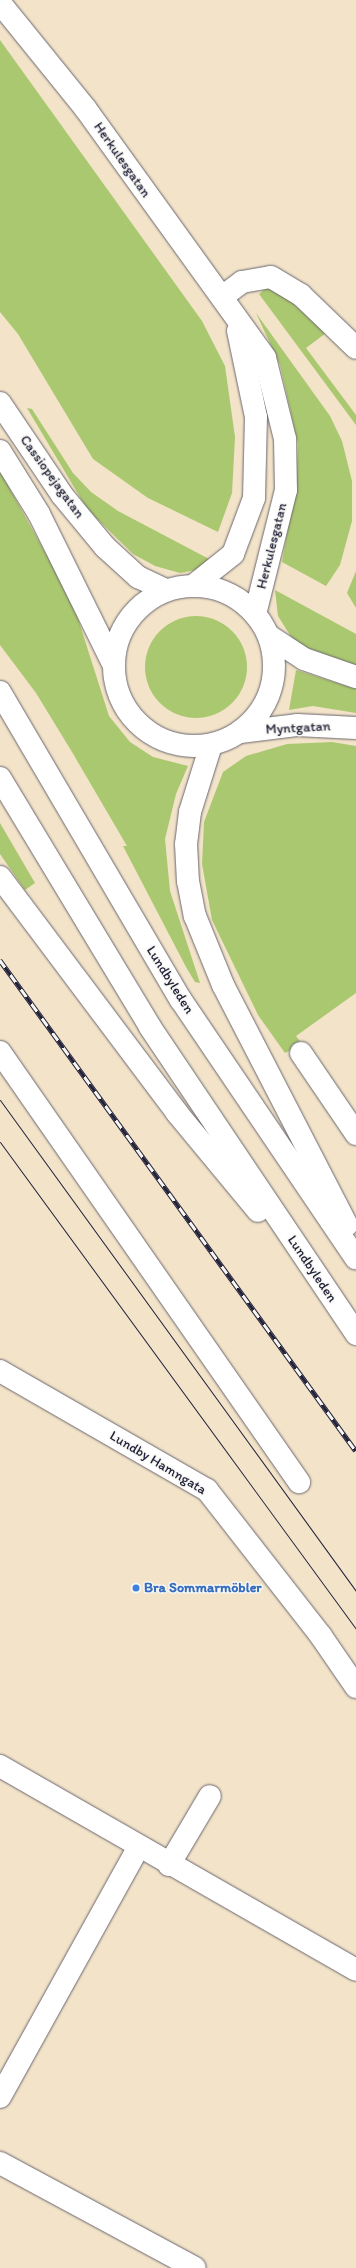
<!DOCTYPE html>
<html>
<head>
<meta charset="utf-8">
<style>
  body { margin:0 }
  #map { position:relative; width:356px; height:2268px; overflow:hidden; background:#f2e3c9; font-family:Itim,sans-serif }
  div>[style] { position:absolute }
  .green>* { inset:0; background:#aac86f }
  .round { border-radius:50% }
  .roads { filter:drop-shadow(0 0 1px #6b666d) drop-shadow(0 0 1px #6b666d) }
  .minor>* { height:22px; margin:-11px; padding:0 11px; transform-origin:11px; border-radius:11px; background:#fff }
  .minor>.ring { margin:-11px; padding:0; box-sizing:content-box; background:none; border:22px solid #fff; border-radius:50% }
  .highway>* { height:22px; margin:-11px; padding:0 11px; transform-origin:11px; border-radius:11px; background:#fff }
  .tram>* { height:1px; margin:-0.5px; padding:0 0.5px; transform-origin:0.5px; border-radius:0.5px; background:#22223b }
  .rail>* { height:4.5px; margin-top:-2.25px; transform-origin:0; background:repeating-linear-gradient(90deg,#f6f6f2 0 9px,#22223b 0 18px); box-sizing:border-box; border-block:1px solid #22223b }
  .dots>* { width:11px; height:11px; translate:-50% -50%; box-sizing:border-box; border:2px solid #f6f6f2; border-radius:50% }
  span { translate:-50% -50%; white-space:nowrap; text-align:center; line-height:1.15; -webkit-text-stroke:3px #f6f6f2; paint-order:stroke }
  .street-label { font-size:14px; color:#22223b }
  .shop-label { font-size:14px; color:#366cbe; font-weight:700 }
  .left { translate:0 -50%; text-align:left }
</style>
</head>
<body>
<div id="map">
  <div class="green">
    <i style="clip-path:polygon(0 40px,202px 321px,225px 366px,235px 437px,232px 493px,218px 532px,148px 498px,93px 459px,18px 334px,0 312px)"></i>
    <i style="clip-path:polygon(267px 287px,289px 300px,326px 333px,306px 348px,356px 415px,356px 425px,259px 294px)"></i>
    <i style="clip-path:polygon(256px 313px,330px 416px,342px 441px,352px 481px,352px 521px,340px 565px,326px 586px,282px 562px,297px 479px,298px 444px,280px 365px)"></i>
    <i style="clip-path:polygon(27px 408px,32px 409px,73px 473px,91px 492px,118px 511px,211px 560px,201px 569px,180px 573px,155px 566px,133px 554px,87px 509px)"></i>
    <i style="clip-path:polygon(0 471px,73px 603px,109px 716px,130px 742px,153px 757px,188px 766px,176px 794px,165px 839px,170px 891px,200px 983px,195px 982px,186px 967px,123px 846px,127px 846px,72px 752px,36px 693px,0 645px)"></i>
    <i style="clip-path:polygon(356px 571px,356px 608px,347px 593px)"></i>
    <i style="clip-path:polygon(275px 590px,356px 634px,356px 667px,313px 652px,293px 640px,278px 616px)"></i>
    <i class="round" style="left:145px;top:616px;width:102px;height:102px"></i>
    <i style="clip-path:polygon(296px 670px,356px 689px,356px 713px,313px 706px,289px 710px)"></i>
    <i style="clip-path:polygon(332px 742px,356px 746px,356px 993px,296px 1036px,302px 1044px,285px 1053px,258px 1015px,212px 920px,202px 864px,204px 822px,223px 772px,246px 756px,287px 744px)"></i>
    <i style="clip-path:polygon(0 823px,35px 883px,25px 890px,0 854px)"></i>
  </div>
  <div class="roads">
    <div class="minor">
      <i style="left:0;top:3px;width:135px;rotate:51deg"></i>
      <i style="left:85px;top:108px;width:308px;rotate:54.2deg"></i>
      <i style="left:265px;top:358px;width:83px;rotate:76.1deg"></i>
      <i style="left:285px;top:439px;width:51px;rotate:88.9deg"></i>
      <i style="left:286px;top:490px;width:128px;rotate:104deg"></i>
      <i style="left:222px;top:297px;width:25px;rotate:-37deg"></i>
      <i style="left:242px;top:282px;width:29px;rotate:-10deg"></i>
      <i style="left:271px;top:277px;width:35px;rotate:31deg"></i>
      <i style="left:301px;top:295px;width:76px;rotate:43.9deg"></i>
      <i style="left:0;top:403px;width:111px;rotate:56deg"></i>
      <i style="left:62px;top:495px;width:67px;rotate:50.4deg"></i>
      <i style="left:105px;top:547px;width:45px;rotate:42.3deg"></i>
      <i style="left:138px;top:577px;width:31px;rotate:25deg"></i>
      <i style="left:0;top:451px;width:74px;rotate:58.2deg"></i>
      <i style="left:39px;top:514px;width:167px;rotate:63.7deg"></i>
      <i style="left:194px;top:585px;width:50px;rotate:-38.5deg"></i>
      <i style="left:233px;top:554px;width:60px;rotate:-69.4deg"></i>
      <i style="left:254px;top:498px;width:81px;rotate:-88.6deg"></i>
      <i style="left:256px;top:417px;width:88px;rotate:-101.8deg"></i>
      <i class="ring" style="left:114px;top:586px;width:138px;height:138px"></i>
      <i style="left:269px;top:636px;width:42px;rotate:33.3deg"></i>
      <i style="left:304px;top:659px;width:55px;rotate:19.1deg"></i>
      <i style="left:240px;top:732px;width:57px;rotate:-7deg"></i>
      <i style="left:297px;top:725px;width:59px;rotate:2.9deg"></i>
      <i style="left:0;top:1052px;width:524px;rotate:55.19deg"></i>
      <i style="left:301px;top:1053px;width:98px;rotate:55.8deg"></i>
      <i style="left:0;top:1371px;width:239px;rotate:29.9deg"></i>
      <i style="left:207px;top:1490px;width:185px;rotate:52deg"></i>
      <i style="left:321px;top:1636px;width:62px;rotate:55.5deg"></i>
      <i style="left:0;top:1766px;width:410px;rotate:29.8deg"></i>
      <i style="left:169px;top:1865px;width:80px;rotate:-59.3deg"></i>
      <i style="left:0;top:2097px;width:285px;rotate:-61deg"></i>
      <i style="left:0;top:2163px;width:221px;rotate:28.3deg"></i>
    </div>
    <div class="highway">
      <i style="left:0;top:692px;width:357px;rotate:59.6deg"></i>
      <i style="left:181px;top:1000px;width:312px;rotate:55.9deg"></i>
      <i style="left:211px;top:745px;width:70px;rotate:107.4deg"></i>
      <i style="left:190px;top:812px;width:32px;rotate:97deg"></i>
      <i style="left:186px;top:844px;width:37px;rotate:87deg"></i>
      <i style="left:188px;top:881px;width:36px;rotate:79deg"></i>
      <i style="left:195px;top:916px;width:74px;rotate:67.9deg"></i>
      <i style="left:223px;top:985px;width:270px;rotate:62.7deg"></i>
      <i style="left:0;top:778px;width:291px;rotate:58.9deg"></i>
      <i style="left:150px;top:1027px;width:370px;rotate:56.1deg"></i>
      <i style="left:0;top:877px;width:295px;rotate:53.1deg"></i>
      <i style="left:177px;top:1113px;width:127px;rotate:50.4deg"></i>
    </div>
  </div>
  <div class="tram">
    <i style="left:0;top:1100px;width:606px;rotate:54.06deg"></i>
    <i style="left:0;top:1142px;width:603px;rotate:53.83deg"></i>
  </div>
  <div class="rail">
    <i style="left:0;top:960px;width:606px;rotate:54.06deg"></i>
  </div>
  <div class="dots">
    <i style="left:136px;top:1588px;background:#3f7fe0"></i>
  </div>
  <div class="street-label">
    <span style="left:122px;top:160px;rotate:55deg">Herkulesgatan</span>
    <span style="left:52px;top:477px;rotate:54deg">Cassiopejagatan</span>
    <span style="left:272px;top:546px;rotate:-76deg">Herkulesgatan</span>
    <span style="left:298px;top:728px;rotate:-3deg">Myntgatan</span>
    <span style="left:170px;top:980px;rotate:58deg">Lundbyleden</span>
    <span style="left:312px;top:1269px;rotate:56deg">Lundbyleden</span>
    <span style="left:158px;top:1463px;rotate:31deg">Lundby Hamngata</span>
  </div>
  <div class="shop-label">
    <span class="left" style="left:144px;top:1588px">Bra Sommarmöbler</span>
  </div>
</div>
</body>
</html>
